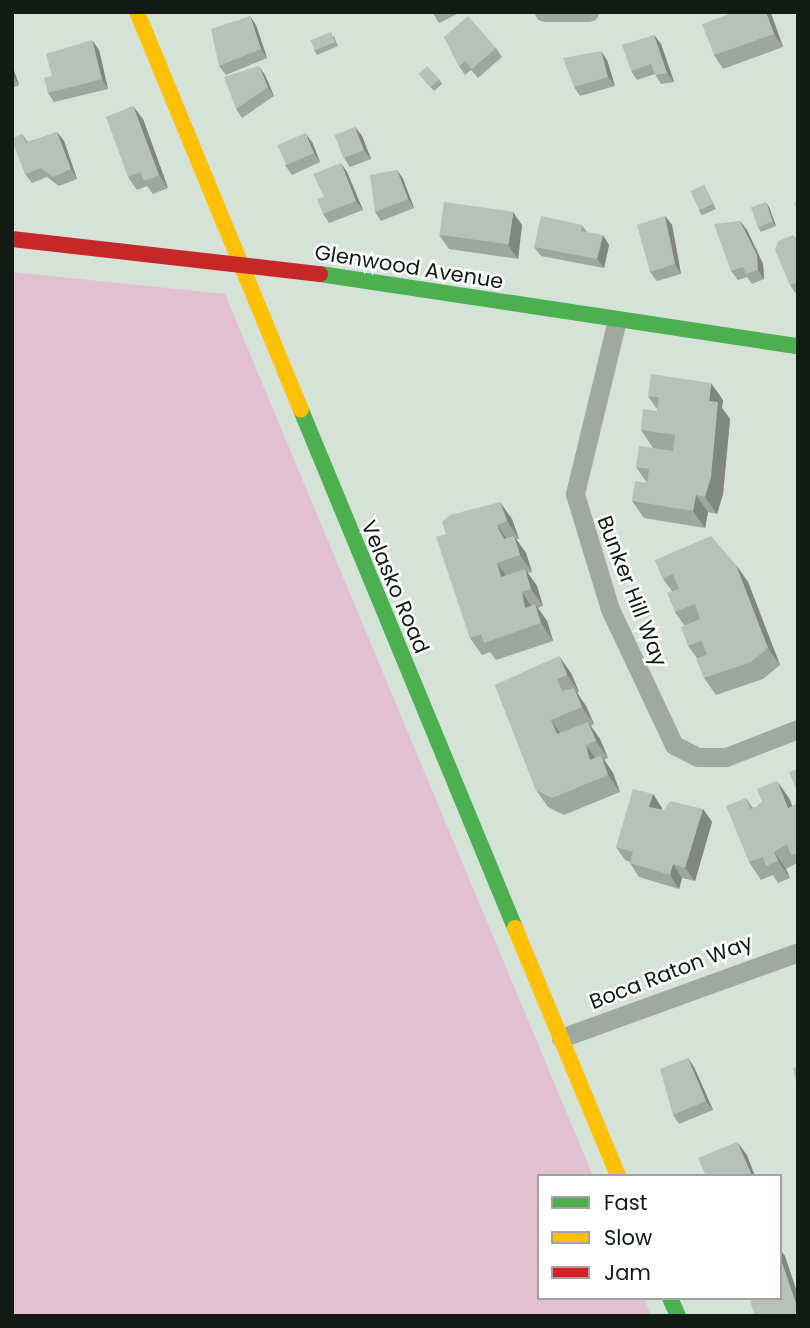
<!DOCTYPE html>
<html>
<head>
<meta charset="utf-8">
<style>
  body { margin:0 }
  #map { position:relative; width:810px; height:1328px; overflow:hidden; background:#d5e2d8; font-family:Poppins,sans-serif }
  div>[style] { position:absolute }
  .green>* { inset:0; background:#e2c0cf }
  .street>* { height:19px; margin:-9.5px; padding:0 9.5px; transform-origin:9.5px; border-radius:9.5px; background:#a1a8a2 }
  .fast>* { height:16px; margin:-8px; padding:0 8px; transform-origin:8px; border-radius:8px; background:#4caf50 }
  .slow>* { height:16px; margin:-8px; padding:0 8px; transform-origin:8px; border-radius:8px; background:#ffc107 }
  .jam>* { height:16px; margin:-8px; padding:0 8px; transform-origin:8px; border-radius:8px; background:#c62828 }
  .wall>* { inset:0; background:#9da69f }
  .shaded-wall>* { inset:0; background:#808782 }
  .building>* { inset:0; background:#b7c1b9; transform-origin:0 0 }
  span { translate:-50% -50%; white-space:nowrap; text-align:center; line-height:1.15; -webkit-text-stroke:5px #fff; paint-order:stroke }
  .street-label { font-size:21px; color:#111a14 }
  .frame { position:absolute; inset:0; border:14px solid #111a14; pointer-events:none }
  .legend { position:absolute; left:537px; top:1174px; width:245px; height:126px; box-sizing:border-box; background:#fff; border:2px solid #a0a3a1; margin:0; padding:9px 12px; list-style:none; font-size:21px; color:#111a14 }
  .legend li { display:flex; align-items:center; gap:14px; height:35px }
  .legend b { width:35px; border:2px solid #a0a3a1 }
</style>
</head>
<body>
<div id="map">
  <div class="green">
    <i style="clip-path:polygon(12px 272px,225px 294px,593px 1176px,539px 1176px,539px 1298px,644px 1298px,651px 1316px,12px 1316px)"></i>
  </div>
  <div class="street">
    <i style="left:544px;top:12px;width:45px"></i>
    <i style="left:617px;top:320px;width:179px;rotate:103.6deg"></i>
    <i style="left:575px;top:494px;width:120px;rotate:73.1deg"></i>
    <i style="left:610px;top:609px;width:150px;rotate:64.8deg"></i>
    <i style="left:674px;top:745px;width:27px;rotate:27deg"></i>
    <i style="left:698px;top:757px;width:28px"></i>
    <i style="left:726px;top:757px;width:77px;rotate:-21.3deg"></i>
    <i style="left:561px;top:1038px;width:252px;rotate:-19.9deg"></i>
  </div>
  <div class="fast">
    <i style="left:320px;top:274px;width:483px;rotate:8.6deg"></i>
    <i style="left:301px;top:410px;width:560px;rotate:67.55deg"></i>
    <i style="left:670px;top:1298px;width:20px;rotate:66deg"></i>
  </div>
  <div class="slow">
    <i style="left:137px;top:12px;width:430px;rotate:67.6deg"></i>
    <i style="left:515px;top:928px;width:269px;rotate:67.4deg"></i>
  </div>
  <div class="jam">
    <i style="left:12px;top:239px;width:310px;rotate:6.5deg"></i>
  </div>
  <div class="wall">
    <i style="clip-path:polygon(432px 12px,461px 12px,439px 23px)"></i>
    <i style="clip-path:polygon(735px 12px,770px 12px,772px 16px,783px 47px,723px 69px,714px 55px)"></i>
    <i style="clip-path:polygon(256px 25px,267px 58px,226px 75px,219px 66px)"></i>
    <i style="clip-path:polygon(654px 35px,661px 44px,674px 82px,661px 84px,655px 74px,637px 80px,631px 71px)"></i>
    <i style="clip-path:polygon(334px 36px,338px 46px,317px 55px,314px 50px)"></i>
    <i style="clip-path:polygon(444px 37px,496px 48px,502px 57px,478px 78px,471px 70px,465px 75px,459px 66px)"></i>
    <i style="clip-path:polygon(99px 50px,108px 89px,54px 102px,48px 93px,52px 76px)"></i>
    <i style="clip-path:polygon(607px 60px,615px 86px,580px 96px,574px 87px)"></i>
    <i style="clip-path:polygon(12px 65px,19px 85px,12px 88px)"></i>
    <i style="clip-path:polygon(418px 73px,439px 79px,442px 84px,434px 91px)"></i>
    <i style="clip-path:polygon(265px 75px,274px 96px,242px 118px,236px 109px)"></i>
    <i style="clip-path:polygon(143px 119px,168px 188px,153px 194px,147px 186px,137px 190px,128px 177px)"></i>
    <i style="clip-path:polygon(355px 127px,362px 136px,371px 159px,350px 167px,344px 158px)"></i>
    <i style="clip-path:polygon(57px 132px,64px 141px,77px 179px,59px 186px,47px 177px,32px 183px,25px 174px,22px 134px,28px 142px)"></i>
    <i style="clip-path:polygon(312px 142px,320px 162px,292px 175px,285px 165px)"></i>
    <i style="clip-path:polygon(397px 170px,403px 179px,414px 208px,381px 221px,375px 212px)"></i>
    <i style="clip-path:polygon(347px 172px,363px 210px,329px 223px,323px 214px,324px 197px)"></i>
    <i style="clip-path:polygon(704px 185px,716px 209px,702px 215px,699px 211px)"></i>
    <i style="clip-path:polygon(769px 207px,776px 226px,761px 232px,758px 227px)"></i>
    <i style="clip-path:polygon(665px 216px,672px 225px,681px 274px,657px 281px,650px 272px)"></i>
    <i style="clip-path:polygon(740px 221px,747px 230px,763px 264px,764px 279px,752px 284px,747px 277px,738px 280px,731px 271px)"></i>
    <i style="clip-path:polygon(522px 225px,518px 259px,449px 249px,439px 235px)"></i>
    <i style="clip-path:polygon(582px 225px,587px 232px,609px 245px,604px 268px,541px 256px,534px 247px)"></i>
    <i style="clip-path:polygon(793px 235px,798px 241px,798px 293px,796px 294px,790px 285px)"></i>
    <i style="clip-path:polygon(648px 396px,723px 400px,722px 408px,730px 419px,723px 494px,717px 514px,708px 512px,705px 528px,644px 518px,632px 501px,647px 483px,636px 467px,653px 448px,641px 430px,657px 411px,657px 409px)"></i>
    <i style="clip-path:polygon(512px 519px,519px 539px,516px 539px,526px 553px,532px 572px,528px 573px,537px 586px,543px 606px,538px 608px,547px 621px,553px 641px,496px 660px,490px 652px,482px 655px,470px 638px,446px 534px)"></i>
    <i style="clip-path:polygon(655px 560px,736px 565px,748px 582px,780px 665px,763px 679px,716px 695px,704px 678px,697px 658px,688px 646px,684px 625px,675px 612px,672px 591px,663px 579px)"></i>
    <i style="clip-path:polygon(571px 673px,579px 692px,577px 693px,586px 706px,594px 724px,591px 726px,600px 739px,608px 758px,604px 760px,613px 773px,620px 792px,564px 815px,548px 807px,536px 790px,495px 685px)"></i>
    <i style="clip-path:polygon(653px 794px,662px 808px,662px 810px,703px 809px,712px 822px,695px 881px,682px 878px,679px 889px,639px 877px,630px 863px,630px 862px,625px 860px,616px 847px)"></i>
    <i style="clip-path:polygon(746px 798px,753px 808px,756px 807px,762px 802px,789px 798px,792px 806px,795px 805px,798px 801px,798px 864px,797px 863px,786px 869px,790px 878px,778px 883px,773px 875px,761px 880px,749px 862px)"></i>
    <i style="clip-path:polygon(688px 1058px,694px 1067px,713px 1110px,679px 1124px,673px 1115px)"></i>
  </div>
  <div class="shaded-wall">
    <i style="clip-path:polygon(766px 12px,770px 12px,772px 16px,783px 47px,774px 34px)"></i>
    <i style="clip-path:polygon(250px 16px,256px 25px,267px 58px,261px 49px)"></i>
    <i style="clip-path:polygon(654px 35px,661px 44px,674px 82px,667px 73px)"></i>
    <i style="clip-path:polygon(92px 40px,99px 50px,108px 89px,102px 79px)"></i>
    <i style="clip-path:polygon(601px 51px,607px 60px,615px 86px,608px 77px)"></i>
    <i style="clip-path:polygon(12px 65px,19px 85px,13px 76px)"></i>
    <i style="clip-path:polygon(259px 66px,265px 75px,274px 96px,268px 87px)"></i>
    <i style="clip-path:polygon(133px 106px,143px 119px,168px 188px,159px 175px)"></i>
    <i style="clip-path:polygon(355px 127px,362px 136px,371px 159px,364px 150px)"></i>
    <i style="clip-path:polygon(57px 132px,64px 141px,77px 179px,71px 169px)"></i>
    <i style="clip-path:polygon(305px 133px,312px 142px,320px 162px,314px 153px)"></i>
    <i style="clip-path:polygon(341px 163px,347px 172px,363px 210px,356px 201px)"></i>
    <i style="clip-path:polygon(397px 170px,403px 179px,414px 208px,408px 199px)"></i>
    <i style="clip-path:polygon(766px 202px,769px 207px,776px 226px,773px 222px)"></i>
    <i style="clip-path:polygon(513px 212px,522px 225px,518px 259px,508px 245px)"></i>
    <i style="clip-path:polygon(665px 216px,672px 225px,681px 274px,675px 264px)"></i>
    <i style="clip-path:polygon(740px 221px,747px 230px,763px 264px,764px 279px,758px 270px)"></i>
    <i style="clip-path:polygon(603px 235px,609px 245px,604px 268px,597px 259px)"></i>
    <i style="clip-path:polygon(711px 383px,723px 400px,722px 408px,730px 419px,723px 494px,717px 514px,705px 497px,709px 401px)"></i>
    <i style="clip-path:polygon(696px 495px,708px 512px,705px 528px,693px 511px)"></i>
    <i style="clip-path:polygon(500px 502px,512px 519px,519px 539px,507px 521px)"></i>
    <i style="clip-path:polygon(497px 525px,509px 542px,516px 556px,499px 530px)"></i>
    <i style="clip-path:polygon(514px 536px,526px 553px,532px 572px,520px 555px)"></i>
    <i style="clip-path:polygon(497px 563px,509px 580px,501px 577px)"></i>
    <i style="clip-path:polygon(736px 565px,748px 582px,780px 665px,768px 648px)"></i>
    <i style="clip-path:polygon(525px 569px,537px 586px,543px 606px,531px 589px)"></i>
    <i style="clip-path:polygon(522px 592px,534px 610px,525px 608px)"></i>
    <i style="clip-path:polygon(535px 604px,547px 621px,553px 641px,541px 623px)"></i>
    <i style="clip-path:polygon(559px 656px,571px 673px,579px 692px,567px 675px)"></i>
    <i style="clip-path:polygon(574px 688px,586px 706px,594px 724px,582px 707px)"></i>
    <i style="clip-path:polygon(551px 720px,563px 737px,557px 734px)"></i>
    <i style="clip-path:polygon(588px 722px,600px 739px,608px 758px,596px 741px)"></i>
    <i style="clip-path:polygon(586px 745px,598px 762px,590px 760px,588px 754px)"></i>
    <i style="clip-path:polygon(601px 755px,613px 773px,620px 792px,608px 775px)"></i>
    <i style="clip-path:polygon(777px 781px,789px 798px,798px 820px,788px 808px)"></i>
    <i style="clip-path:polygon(653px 794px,662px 808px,659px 820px,649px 807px)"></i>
    <i style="clip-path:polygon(703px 809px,712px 822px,695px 881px,685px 868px)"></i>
    <i style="clip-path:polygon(774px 852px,786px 869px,790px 878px,778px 861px)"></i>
    <i style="clip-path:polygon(673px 864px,682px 878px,679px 889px,670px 875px)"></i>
    <i style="clip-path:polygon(688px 1058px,694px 1067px,713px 1110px,706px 1101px)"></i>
    <i style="clip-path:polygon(737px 1142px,747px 1155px,755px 1176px,752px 1176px)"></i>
    <i style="clip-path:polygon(780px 1249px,785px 1256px,798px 1295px,798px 1310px,780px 1257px)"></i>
  </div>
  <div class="building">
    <i style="clip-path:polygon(735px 12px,766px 12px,774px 34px,714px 55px,702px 24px)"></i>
    <i style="clip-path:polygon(250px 16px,261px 49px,219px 66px,211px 29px)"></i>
    <i style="clip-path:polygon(468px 16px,496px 48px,472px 69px,465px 61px,459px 66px,444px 37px)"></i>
    <i style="left:331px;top:32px;width:11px;height:22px;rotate:68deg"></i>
    <i style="clip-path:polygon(654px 35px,667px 73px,655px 75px,651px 64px,631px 71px,622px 45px)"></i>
    <i style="clip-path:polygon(92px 40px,102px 79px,48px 93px,44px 78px,52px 76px,46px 54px)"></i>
    <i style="clip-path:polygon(601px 51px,608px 77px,574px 87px,563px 58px)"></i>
    <i style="clip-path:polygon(259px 66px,268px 87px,236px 109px,224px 77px)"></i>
    <i style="left:427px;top:66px;width:18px;height:11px;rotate:47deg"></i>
    <i style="clip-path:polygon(133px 106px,159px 175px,144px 181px,140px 172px,128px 177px,106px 117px)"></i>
    <i style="left:355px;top:127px;width:25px;height:22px;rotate:69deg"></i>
    <i style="clip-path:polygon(57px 132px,71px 169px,53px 177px,41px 168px,25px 174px,12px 141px,12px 138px,22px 134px,26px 143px)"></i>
    <i style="left:305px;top:133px;width:22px;height:30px;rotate:66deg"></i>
    <i style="clip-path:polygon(341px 163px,356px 201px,323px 214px,317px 199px,324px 197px,313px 174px)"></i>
    <i style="clip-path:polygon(397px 170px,408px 199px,375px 212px,370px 175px)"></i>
    <i style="left:704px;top:185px;width:21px;height:15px;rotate:65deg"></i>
    <i style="left:444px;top:202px;width:70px;height:33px;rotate:8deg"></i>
    <i style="left:766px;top:202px;width:21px;height:16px;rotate:71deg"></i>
    <i style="clip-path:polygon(798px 202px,798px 211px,794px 203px)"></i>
    <i style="clip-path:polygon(541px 216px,582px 225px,581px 231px,603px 235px,597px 259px,534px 247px)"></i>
    <i style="clip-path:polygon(665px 216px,675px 264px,650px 272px,637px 225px)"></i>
    <i style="clip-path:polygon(740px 221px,757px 255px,758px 270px,746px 274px,743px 267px,731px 271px,714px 224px)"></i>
    <i style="clip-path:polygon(793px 235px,798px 245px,798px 282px,790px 285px,775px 250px,778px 241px)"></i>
    <i style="clip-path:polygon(651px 374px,711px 383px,709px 401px,718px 402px,711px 477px,705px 497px,696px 495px,693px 511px,632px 501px,635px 481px,647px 483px,649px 469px,636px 467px,639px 446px,673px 451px,675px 435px,641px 430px,643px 409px,657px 411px,659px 397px,648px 396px)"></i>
    <i style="clip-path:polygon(500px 502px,507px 521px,497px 525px,499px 530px,504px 539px,514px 536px,520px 555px,497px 563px,501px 577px,525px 569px,531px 589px,522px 592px,525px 608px,535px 604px,541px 623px,484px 643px,481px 634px,470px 638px,436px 537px,446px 534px,442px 522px,450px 515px)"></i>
    <i style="clip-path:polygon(711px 536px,736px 565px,768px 648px,751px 662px,704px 678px,696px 659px,707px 654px,701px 641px,688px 646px,681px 627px,700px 619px,695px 604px,675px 612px,667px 593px,679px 589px,673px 574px,663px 579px,655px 560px)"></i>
    <i style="clip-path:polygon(559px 656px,567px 675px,557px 679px,562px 691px,574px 688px,582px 707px,551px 720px,557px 734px,588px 722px,596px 741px,586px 745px,588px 754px,590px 760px,601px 755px,608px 775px,552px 798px,536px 790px,495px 685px)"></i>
    <i style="clip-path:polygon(798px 769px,798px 793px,789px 772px)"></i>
    <i style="clip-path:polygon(777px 781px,788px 808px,795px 805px,798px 801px,798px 853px,791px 855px,787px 844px,774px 852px,778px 861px,766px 866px,763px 857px,749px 862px,726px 806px,746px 798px,750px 809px,756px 807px,762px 802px,757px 789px)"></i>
    <i style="clip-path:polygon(633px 789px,653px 794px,649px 807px,664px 810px,670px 801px,703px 809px,685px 868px,673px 864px,670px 875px,630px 863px,633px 852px,616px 847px)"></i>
    <i style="clip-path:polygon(688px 1058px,706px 1101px,673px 1115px,660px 1069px)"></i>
    <i style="clip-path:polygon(798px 1067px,798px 1081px,796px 1081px,793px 1068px)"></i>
    <i style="clip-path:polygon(737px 1142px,752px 1176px,706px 1176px,698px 1158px)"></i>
    <i style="clip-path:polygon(780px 1257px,798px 1310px,798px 1316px,755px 1316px,750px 1301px,760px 1298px,780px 1298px)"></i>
  </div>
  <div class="street-label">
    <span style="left:409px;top:267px;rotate:9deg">Glenwood Avenue</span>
    <span style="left:395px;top:587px;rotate:67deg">Velasko Road</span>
    <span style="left:632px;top:591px;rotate:69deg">Bunker Hill Way</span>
    <span style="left:671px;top:972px;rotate:-21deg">Boca Raton Way</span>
  </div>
  <div class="frame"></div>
  <ul class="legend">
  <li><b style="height:9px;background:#4caf50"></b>Fast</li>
  <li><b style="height:9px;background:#ffc107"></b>Slow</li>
  <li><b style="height:9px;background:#c62828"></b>Jam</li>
  </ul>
</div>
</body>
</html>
